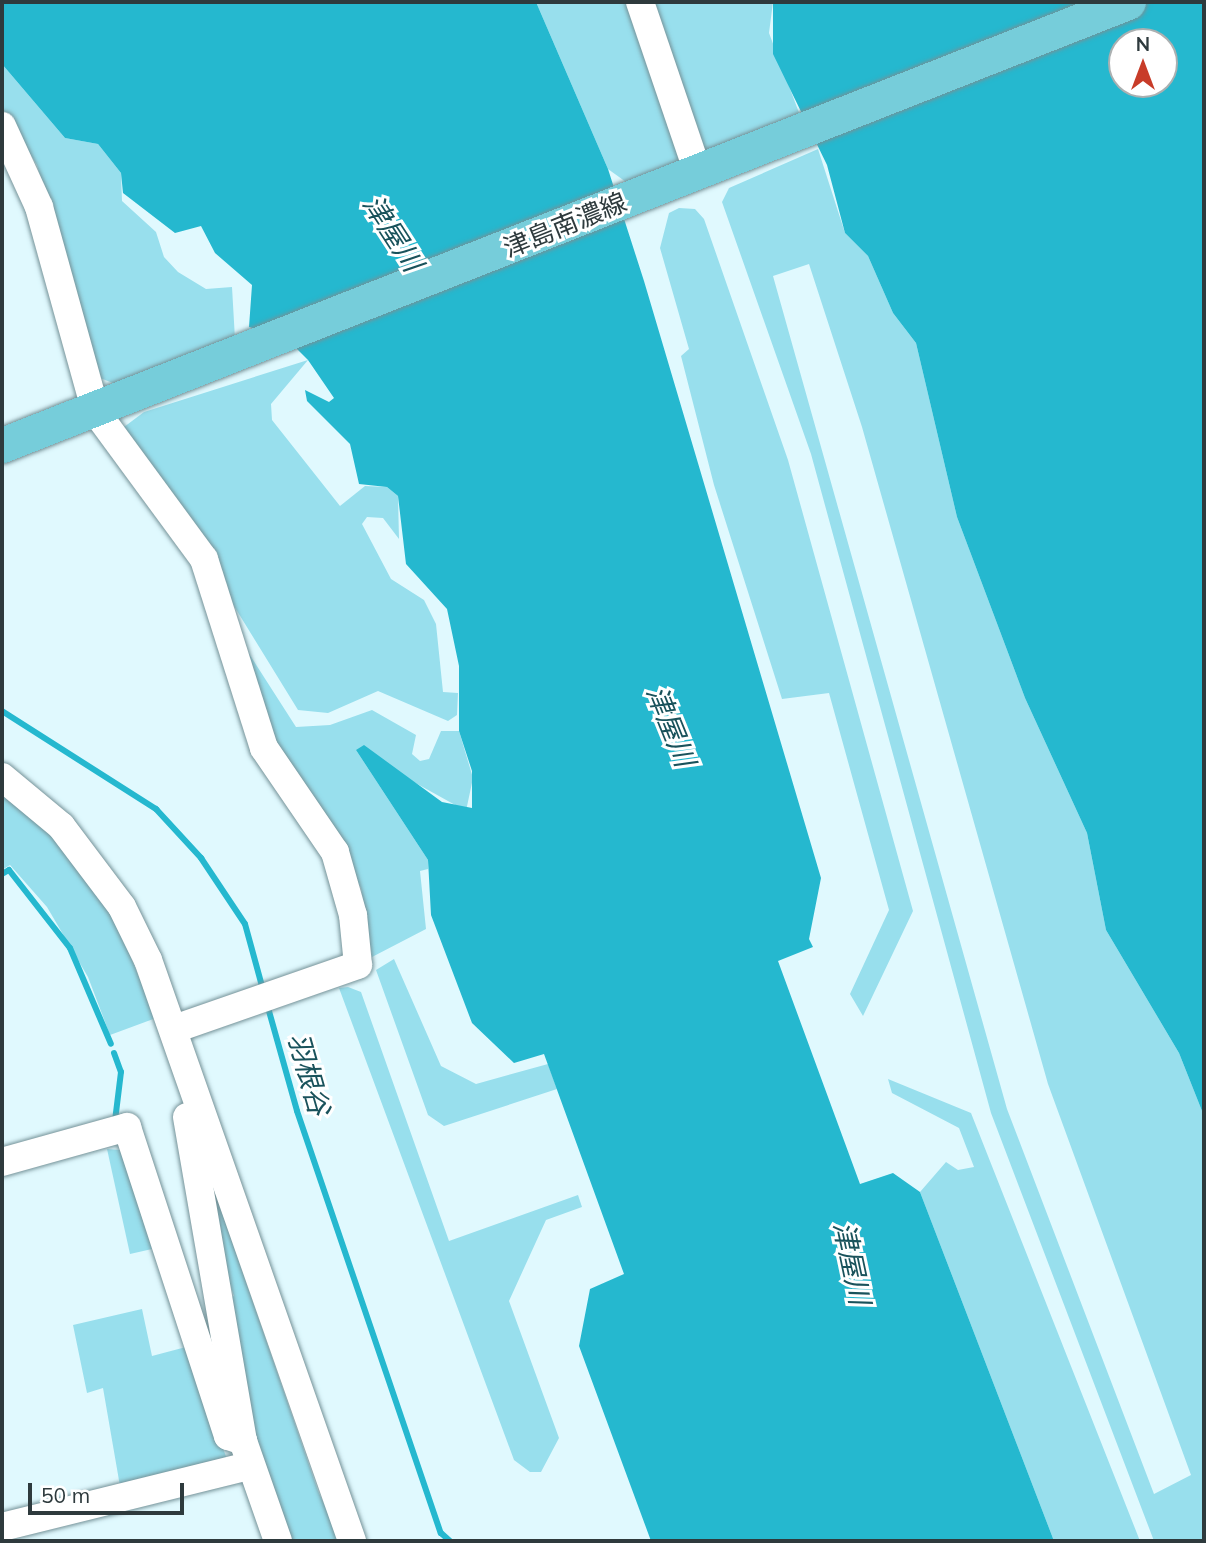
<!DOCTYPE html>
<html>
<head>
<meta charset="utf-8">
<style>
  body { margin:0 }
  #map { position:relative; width:1206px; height:1543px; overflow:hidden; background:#e0f9fe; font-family:Mulish,"Noto Sans JP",sans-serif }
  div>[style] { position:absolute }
  .green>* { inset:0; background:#98dfed }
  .water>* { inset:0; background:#25b8cf }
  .stream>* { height:6px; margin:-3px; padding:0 3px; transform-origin:3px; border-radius:3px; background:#25b8cf }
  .roads { filter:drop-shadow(0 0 2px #759298) drop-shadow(0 0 2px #759298) }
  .minor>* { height:28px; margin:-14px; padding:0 14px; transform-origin:14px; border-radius:14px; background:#fff }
  .major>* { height:35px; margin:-17.5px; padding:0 17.5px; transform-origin:17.5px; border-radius:17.5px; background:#76cdda }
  span { translate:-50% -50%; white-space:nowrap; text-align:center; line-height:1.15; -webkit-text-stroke:6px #fff; paint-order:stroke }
  .street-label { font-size:26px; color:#2e3a3d }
  .water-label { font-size:28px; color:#19525b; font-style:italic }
  .frame { position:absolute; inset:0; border:4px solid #2e3a3d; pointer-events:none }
  .north { position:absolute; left:1108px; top:28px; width:70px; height:70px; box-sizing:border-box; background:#fff; border:2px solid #abb0b1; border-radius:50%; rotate:0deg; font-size:19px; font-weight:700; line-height:28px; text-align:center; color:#2e3a3d }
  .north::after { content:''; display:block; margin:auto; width:24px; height:32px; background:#c83c29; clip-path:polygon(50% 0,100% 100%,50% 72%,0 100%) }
  .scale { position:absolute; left:28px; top:1483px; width:156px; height:32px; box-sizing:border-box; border:4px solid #2e3a3d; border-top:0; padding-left:9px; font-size:21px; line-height:24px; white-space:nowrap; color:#2e3a3d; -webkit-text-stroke:5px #fff; paint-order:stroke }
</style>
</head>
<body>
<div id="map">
  <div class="green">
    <i style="clip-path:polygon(536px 2px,634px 2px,682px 157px,677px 169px,637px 190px,608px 169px)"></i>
    <i style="clip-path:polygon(648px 2px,773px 2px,769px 33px,804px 126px,716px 158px,697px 144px)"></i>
    <i style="clip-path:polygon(2px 64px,65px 138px,98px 144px,121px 173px,122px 201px,156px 232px,164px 257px,178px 272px,206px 289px,232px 287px,235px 339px,118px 385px,100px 378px,37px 165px,2px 108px)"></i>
    <i style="clip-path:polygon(evenodd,818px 149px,845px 233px,868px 256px,893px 313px,916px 343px,957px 517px,1025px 698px,1087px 833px,1106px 930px,1179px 1053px,1204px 1116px,1204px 1541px,1154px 1541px,991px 1113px,811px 454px,722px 202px,729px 188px,818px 149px,809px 264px,862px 427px,1048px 1084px,1191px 1475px,1154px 1494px,1007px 1109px,773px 276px,809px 264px)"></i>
    <i style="clip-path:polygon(679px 208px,695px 209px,704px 219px,788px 460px,913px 911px,863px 1016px,850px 994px,889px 910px,829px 693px,782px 699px,714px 485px,681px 356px,689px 349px,660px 248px,669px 213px)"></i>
    <i style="clip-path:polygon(308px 360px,271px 404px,272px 420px,340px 506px,365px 486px,387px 487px,398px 496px,399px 539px,383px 518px,367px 517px,362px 524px,391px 579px,424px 600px,436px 624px,443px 692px,458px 693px,457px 715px,448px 721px,378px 691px,328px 713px,298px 710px,124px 427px,144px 412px)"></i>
    <i style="clip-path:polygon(248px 652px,296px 727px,330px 725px,372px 710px,416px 735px,412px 754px,420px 761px,429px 759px,441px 731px,459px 731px,473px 778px,466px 811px,356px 750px,428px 860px,428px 869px,420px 871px,426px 929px,372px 957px,361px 888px,271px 741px)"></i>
    <i style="clip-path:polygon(2px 790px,55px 835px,112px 912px,156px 1018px,110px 1035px,88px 977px,47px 907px,10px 865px,2px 870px)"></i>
    <i style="clip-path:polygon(394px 959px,441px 1066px,476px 1084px,548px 1064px,557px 1089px,444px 1126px,428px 1115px,376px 970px)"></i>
    <i style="clip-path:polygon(348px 987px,361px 992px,449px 1241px,578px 1195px,582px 1207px,546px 1220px,509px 1301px,559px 1438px,541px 1472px,530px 1472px,514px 1460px,339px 988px)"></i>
    <i style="clip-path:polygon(888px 1079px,971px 1113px,1140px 1541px,1054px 1541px,920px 1192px,946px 1162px,958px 1170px,974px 1167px,959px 1128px,892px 1093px)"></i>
    <i style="clip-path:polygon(194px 1131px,318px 1491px,341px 1541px,287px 1541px,257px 1462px,223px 1300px,234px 1296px,216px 1244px)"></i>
    <i style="clip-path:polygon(107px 1149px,121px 1150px,152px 1249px,130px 1254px)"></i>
    <i style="clip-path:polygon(142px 1309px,152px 1356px,186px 1347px,228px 1462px,121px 1492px,103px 1388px,87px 1393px,73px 1325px)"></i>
  </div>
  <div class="water">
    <i style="clip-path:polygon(2px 2px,536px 2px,608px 169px,644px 281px,821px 878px,809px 939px,813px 947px,778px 961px,860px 1184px,893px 1173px,920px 1192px,1054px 1541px,651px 1541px,579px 1346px,590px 1289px,624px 1274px,544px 1054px,514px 1063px,472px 1023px,431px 915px,428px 860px,356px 750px,364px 745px,442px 802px,472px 808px,472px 771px,459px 731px,459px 666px,447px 609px,406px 564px,398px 496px,387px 487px,359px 484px,350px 444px,307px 401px,305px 390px,329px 402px,334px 398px,308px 360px,286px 338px,249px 327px,252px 285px,215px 253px,201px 226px,175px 233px,123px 193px,121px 173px,98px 144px,65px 138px,2px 64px)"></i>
    <i style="clip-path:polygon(evenodd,773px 2px,1204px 2px,1204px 1116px,1179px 1053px,1106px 930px,1087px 833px,1025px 698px,957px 517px,916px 343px,893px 313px,868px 256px,845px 233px,827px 165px,773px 54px,773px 2px,1122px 42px,1164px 42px,1164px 84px,1122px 84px,1122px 42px)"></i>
  </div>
  <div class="stream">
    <i style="left:2px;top:711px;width:183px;rotate:32.5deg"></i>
    <i style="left:156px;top:809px;width:67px;rotate:47.4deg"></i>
    <i style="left:201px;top:858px;width:79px;rotate:56.3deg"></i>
    <i style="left:245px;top:924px;width:68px;rotate:74.7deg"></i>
    <i style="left:2px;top:874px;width:8px;rotate:-30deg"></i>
    <i style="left:9px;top:870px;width:99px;rotate:52deg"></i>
    <i style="left:70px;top:948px;width:104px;rotate:66.9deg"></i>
    <i style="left:267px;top:1004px;width:111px;rotate:74.3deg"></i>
    <i style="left:297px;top:1111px;width:446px;rotate:71.2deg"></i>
    <i style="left:441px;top:1533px;width:12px;rotate:42deg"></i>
    <i style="left:114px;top:1053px;width:20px;rotate:70deg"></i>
    <i style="left:121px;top:1072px;width:49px;rotate:97deg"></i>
  </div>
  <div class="roads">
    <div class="minor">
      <i style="left:640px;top:2px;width:180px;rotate:71.2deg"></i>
      <i style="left:2px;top:126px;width:89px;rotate:65.4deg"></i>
      <i style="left:39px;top:207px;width:213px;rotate:74.5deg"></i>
      <i style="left:96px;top:412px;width:182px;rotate:53.7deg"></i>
      <i style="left:204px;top:559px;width:198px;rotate:72.4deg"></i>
      <i style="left:264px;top:748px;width:126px;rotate:55.7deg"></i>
      <i style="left:335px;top:852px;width:66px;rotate:74.1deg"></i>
      <i style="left:353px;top:915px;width:50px;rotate:84.3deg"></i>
      <i style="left:358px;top:965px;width:195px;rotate:160.8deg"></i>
      <i style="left:2px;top:777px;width:77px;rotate:39.7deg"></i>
      <i style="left:61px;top:826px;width:101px;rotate:53deg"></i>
      <i style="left:122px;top:907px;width:59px;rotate:63.9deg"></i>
      <i style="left:148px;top:960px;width:616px;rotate:70.65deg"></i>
      <i style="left:187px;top:1117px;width:329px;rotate:80.2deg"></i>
      <i style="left:243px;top:1441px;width:106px;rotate:70.7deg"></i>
      <i style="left:2px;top:1162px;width:130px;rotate:-15.6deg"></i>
      <i style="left:127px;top:1127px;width:325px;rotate:71.9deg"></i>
      <i style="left:228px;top:1436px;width:16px;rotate:18deg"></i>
      <i style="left:2px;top:1527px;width:254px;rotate:-13.9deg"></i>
    </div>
    <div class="major">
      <i style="left:2px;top:445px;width:1210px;rotate:-21.48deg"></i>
    </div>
  </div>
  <div class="street-label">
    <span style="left:565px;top:225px;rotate:-22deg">津島南濃線</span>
  </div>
  <div class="water-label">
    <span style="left:393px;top:233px;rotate:57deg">津屋川</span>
    <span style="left:671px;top:726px;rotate:68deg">津屋川</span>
    <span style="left:309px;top:1074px;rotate:74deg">羽根谷</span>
    <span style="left:852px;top:1263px;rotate:78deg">津屋川</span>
  </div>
  <div class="frame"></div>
  <div class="north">N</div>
  <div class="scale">50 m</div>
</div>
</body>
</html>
